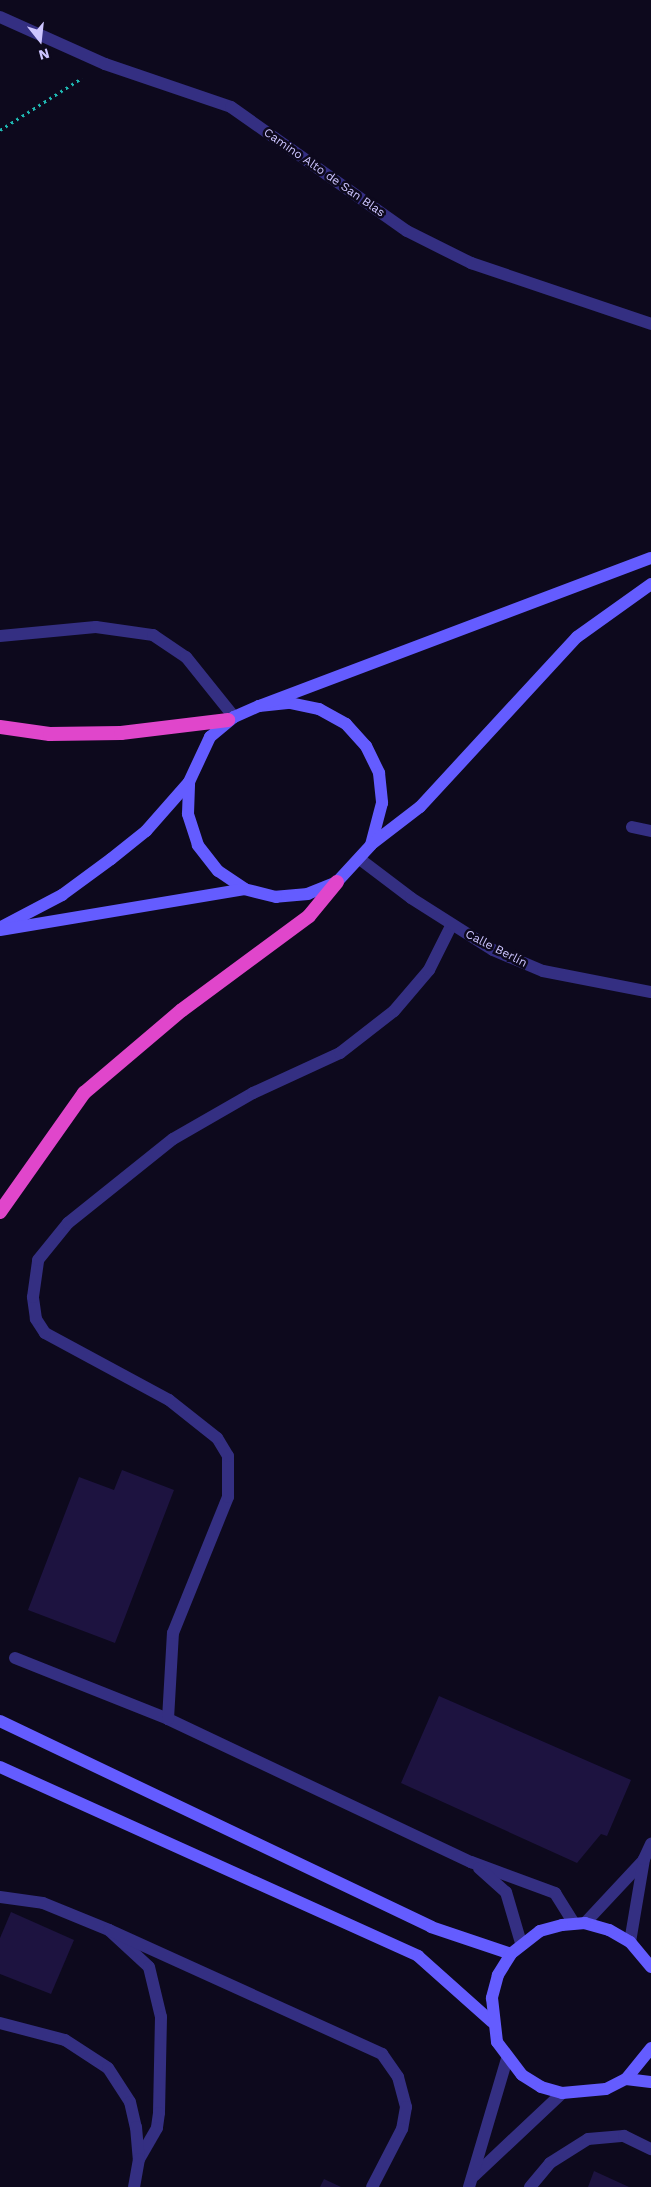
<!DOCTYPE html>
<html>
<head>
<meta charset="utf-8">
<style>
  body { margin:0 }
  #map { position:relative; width:651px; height:2187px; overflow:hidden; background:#0d091d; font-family:"Work Sans",sans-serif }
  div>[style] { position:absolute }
  .building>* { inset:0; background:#1d1340 }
  .path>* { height:3px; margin-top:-1.5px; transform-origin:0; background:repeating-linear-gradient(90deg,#1fb9b3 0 2.5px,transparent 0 6.5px) }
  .service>* { height:12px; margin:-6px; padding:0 6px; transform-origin:6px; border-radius:6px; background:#342f82 }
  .minor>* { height:12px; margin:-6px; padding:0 6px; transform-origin:6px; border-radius:6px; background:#342f82 }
  .tertiary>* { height:12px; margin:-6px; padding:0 6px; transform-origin:6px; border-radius:6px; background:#342f82 }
  .secondary>* { height:12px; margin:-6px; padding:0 6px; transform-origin:6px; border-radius:6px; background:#645cff }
  .trunk>* { height:14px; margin:-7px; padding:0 7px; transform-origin:7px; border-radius:7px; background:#e046cb }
  span { translate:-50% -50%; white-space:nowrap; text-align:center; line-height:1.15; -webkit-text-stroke:5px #0d091d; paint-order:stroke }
  .street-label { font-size:12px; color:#cdc5ff }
  .north { position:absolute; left:15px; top:15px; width:50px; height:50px; -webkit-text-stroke:4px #0d091d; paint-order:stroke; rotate:164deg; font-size:14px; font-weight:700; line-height:20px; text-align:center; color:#cdc5ff }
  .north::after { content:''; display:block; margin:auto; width:18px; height:22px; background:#cdc5ff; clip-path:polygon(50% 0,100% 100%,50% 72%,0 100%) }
</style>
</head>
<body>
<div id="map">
  <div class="building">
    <i style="clip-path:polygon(122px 1470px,174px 1490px,115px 1643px,28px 1610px,79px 1477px,114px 1490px)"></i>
    <i style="clip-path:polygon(439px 1696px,631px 1780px,607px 1836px,601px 1834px,577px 1863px,401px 1783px)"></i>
    <i style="clip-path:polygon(11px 1912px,74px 1940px,51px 1994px,0 1974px,0 1938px)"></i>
    <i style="clip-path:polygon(594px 2171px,629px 2187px,588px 2187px)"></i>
    <i style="clip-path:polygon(324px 2179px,341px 2187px,320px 2187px)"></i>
  </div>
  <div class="path">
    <i style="left:0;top:130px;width:97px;rotate:-32.4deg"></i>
  </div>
  <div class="service">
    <i style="left:0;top:636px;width:96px;rotate:-5.4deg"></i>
    <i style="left:96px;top:627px;width:58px;rotate:8deg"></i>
    <i style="left:153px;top:635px;width:40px;rotate:34deg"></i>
    <i style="left:186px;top:657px;width:77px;rotate:51.3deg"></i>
    <i style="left:632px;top:827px;width:19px;rotate:12deg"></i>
    <i style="left:15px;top:1658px;width:165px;rotate:21.7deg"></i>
    <i style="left:168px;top:1719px;width:335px;rotate:25.3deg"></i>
    <i style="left:471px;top:1862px;width:90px;rotate:20.3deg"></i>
    <i style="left:555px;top:1893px;width:36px;rotate:58deg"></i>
    <i style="left:168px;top:1719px;width:86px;rotate:-86.7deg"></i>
    <i style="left:173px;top:1633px;width:147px;rotate:-68deg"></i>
    <i style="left:228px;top:1497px;width:41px;rotate:-90deg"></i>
    <i style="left:228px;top:1456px;width:21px;rotate:-121deg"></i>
    <i style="left:217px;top:1438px;width:61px;rotate:-141.6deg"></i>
    <i style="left:169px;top:1400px;width:141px;rotate:-151.6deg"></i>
    <i style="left:45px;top:1333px;width:17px;rotate:-123deg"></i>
    <i style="left:36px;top:1319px;width:22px;rotate:-98deg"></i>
    <i style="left:33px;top:1297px;width:37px;rotate:-82deg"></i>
    <i style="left:38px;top:1260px;width:48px;rotate:-51deg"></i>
    <i style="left:68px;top:1223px;width:134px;rotate:-38.7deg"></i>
    <i style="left:173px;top:1139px;width:92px;rotate:-29.9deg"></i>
    <i style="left:253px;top:1093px;width:96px;rotate:-24.7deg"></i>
    <i style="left:340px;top:1053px;width:68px;rotate:-37.9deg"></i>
    <i style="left:394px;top:1011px;width:54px;rotate:-49.5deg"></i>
    <i style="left:429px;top:970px;width:49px;rotate:-63.4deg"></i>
    <i style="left:479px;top:1868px;width:36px;rotate:42deg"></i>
    <i style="left:506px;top:1892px;width:53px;rotate:73.6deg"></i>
    <i style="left:0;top:1897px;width:43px;rotate:7.9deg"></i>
    <i style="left:43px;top:1903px;width:71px;rotate:22.2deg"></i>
    <i style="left:109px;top:1930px;width:54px;rotate:42.8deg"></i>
    <i style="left:149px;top:1967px;width:51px;rotate:76.5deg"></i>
    <i style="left:161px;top:2017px;width:96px;rotate:91.2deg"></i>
    <i style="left:159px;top:2113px;width:15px;rotate:98deg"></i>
    <i style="left:157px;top:2128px;width:36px;rotate:120deg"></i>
    <i style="left:585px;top:1923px;width:85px;rotate:-46.9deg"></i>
    <i style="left:109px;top:1930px;width:300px;rotate:24.4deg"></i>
    <i style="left:382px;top:2054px;width:28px;rotate:55deg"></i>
    <i style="left:398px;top:2077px;width:31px;rotate:75deg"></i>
    <i style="left:406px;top:2107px;width:22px;rotate:100deg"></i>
    <i style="left:402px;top:2129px;width:65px;rotate:117.3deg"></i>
    <i style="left:630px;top:1942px;width:84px;rotate:-80.4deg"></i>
    <i style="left:644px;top:1859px;width:17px;rotate:-65deg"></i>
    <i style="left:0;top:2023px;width:67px;rotate:14.7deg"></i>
    <i style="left:65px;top:2040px;width:51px;rotate:33.1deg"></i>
    <i style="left:108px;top:2068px;width:40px;rotate:57.1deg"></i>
    <i style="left:130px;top:2102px;width:26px;rotate:77deg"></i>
    <i style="left:136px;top:2127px;width:32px;rotate:85deg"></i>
    <i style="left:139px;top:2159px;width:28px;rotate:100deg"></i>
    <i style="left:530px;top:2187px;width:31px;rotate:-50deg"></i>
    <i style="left:550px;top:2163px;width:45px;rotate:-32.3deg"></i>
    <i style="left:588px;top:2139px;width:36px;rotate:-5deg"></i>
    <i style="left:624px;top:2136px;width:30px;rotate:26deg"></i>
  </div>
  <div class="minor">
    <i style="left:0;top:17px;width:115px;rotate:24.1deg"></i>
    <i style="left:105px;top:64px;width:133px;rotate:18.8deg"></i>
    <i style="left:231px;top:107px;width:215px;rotate:35.2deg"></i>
    <i style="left:407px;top:231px;width:72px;rotate:26.6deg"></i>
    <i style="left:471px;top:263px;width:190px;rotate:18.7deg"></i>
    <i style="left:361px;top:860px;width:63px;rotate:37.2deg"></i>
    <i style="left:411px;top:898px;width:97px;rotate:32.4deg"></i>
    <i style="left:493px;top:950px;width:54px;rotate:22.8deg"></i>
    <i style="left:543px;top:971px;width:110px;rotate:11deg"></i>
  </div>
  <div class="tertiary">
    <i style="left:474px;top:2176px;width:121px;rotate:-43.3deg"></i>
    <i style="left:469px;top:2187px;width:134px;rotate:-73.5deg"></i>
  </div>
  <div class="secondary">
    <i style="left:259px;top:706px;width:31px;rotate:-6deg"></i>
    <i style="left:290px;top:703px;width:30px;rotate:12deg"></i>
    <i style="left:319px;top:709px;width:31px;rotate:29deg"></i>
    <i style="left:346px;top:724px;width:30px;rotate:48deg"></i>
    <i style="left:366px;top:746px;width:30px;rotate:64deg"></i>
    <i style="left:379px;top:773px;width:30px;rotate:84deg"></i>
    <i style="left:382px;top:803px;width:43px;rotate:104.7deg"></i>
    <i style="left:371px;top:845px;width:50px;rotate:132.6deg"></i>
    <i style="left:337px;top:882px;width:31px;rotate:158deg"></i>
    <i style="left:308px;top:894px;width:32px;rotate:175deg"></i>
    <i style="left:276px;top:897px;width:32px;rotate:-166deg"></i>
    <i style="left:245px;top:889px;width:32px;rotate:-146deg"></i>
    <i style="left:218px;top:871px;width:33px;rotate:-128deg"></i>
    <i style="left:198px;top:845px;width:33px;rotate:-108deg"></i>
    <i style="left:188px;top:814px;width:32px;rotate:-88deg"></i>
    <i style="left:189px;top:782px;width:50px;rotate:-65deg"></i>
    <i style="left:210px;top:737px;width:31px;rotate:-40deg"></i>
    <i style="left:234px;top:717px;width:27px;rotate:-24deg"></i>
    <i style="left:259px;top:706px;width:419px;rotate:-20.7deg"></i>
    <i style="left:373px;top:843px;width:59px;rotate:-37.5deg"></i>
    <i style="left:420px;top:807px;width:231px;rotate:-47.3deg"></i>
    <i style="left:577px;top:637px;width:91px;rotate:-35.6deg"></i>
    <i style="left:3px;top:926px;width:67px;rotate:-27.7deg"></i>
    <i style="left:62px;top:895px;width:61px;rotate:-36.3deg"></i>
    <i style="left:111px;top:859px;width:45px;rotate:-38.7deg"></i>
    <i style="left:146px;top:831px;width:65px;rotate:-48.7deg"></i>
    <i style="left:0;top:930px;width:248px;rotate:-9.5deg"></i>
    <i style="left:0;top:1721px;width:478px;rotate:25.5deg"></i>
    <i style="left:431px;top:1927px;width:84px;rotate:18.6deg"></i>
    <i style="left:0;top:1767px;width:459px;rotate:24.3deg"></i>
    <i style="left:418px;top:1956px;width:99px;rotate:41.7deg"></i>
    <i style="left:651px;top:1967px;width:33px;rotate:-130deg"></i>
    <i style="left:630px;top:1942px;width:24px;rotate:-150deg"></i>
    <i style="left:609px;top:1930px;width:25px;rotate:-164deg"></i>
    <i style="left:585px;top:1923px;width:23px;rotate:175deg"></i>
    <i style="left:562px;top:1925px;width:23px;rotate:165deg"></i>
    <i style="left:540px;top:1931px;width:37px;rotate:142deg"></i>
    <i style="left:511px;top:1954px;width:25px;rotate:122deg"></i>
    <i style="left:498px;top:1975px;width:24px;rotate:105deg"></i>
    <i style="left:492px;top:1998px;width:44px;rotate:83.5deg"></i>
    <i style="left:497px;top:2042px;width:41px;rotate:52.9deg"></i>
    <i style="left:522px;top:2075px;width:22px;rotate:32deg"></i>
    <i style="left:541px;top:2087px;width:22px;rotate:16deg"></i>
    <i style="left:562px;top:2093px;width:44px;rotate:-5.2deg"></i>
    <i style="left:606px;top:2089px;width:22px;rotate:-27deg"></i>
    <i style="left:626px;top:2079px;width:40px;rotate:-51deg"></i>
    <i style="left:626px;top:2079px;width:25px;rotate:7deg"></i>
  </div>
  <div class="trunk">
    <i style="left:0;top:727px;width:50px;rotate:8deg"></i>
    <i style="left:50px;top:734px;width:71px;rotate:-0.8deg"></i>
    <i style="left:121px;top:733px;width:108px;rotate:-6.9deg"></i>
    <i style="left:0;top:1212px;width:146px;rotate:-54.8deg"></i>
    <i style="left:84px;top:1093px;width:128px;rotate:-40.3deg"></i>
    <i style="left:182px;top:1010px;width:158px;rotate:-36.5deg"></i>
    <i style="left:309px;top:916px;width:44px;rotate:-50.5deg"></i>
  </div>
  <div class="street-label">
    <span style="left:324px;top:173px;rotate:35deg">Camino Alto de San Blas</span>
    <span style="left:496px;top:949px;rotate:27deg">Calle Berlín</span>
  </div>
  <div class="north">N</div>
</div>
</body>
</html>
